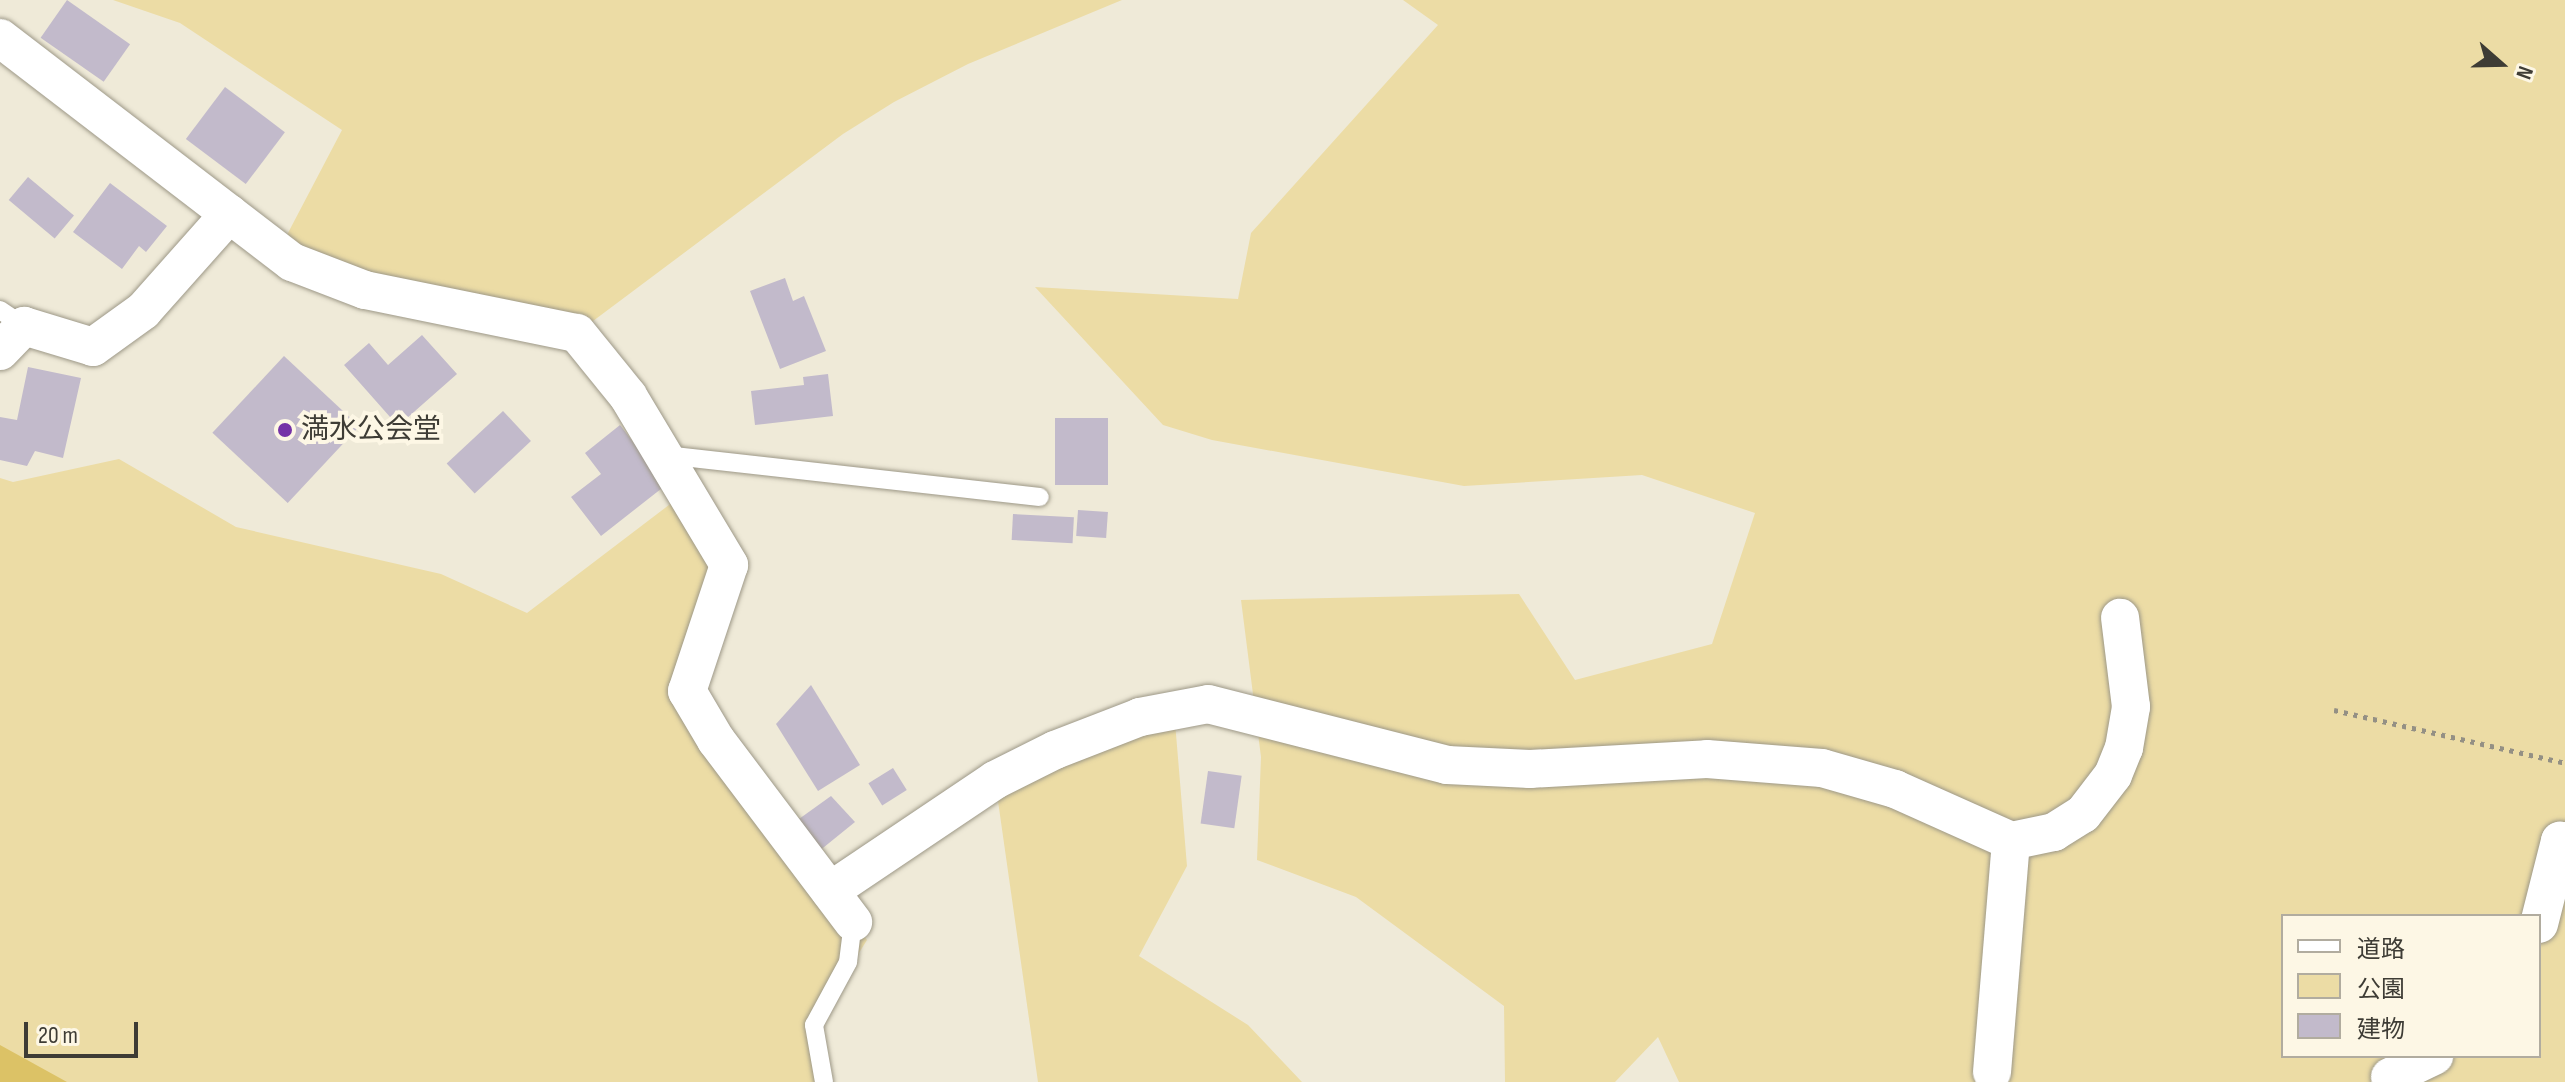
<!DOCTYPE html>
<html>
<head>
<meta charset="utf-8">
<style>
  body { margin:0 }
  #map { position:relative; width:2565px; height:1082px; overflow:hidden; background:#efead8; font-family:"Sofia Sans Condensed","Noto Sans JP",sans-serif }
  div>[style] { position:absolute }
  .green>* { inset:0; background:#ecdca5 }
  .water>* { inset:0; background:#dcc266 }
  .building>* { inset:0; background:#c2bacb; transform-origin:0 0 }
  .path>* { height:5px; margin-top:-2.5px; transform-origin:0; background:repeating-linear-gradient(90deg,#949084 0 4px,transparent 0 10px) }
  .roads { filter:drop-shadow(0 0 2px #9d9887) drop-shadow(0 0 2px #9d9887) }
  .lane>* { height:18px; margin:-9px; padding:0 9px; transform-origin:9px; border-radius:9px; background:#fff }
  .street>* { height:38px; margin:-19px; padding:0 19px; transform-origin:19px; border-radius:19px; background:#fff }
  .dots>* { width:22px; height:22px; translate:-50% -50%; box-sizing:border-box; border:4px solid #fdf7e5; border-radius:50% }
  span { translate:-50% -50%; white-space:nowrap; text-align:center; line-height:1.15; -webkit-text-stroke:8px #fdf7e5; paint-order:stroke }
  .poi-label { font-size:28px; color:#3e3c35 }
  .left { translate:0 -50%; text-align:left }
  .legend { position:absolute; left:2281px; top:914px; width:260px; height:144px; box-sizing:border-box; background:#fdf7e5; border:2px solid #b1ac9f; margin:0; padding:10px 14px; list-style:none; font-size:24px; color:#3e3c35 }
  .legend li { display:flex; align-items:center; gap:16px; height:40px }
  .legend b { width:40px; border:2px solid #b1ac9f }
  .north { position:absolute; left:2461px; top:24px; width:80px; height:80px; -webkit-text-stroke:6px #fdf7e5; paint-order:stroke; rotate:110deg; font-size:22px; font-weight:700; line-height:32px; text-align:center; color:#3e3c35 }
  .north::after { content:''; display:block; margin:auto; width:28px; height:36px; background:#3e3c35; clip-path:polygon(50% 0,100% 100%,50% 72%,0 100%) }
  .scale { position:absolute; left:24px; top:1022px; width:114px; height:36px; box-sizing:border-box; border:4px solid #3e3c35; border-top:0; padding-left:10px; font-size:24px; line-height:28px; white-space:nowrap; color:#3e3c35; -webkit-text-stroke:6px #fdf7e5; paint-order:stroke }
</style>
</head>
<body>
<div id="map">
  <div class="green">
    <i style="clip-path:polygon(113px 0,1122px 0,968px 64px,894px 102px,843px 134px,577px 333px,278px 252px,342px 130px,180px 23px)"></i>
    <i style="clip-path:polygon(evenodd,1403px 0,2565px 0,2565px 1082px,1679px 1082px,1658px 1037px,1615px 1082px,1505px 1082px,1504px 1006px,1356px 897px,1257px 860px,1261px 757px,1241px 600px,1519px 594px,1575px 680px,1712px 644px,1755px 513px,1642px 475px,1464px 486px,1212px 440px,1163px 425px,1035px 287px,1238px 299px,1251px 233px,1438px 25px,1403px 0,2283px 916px,2539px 916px,2539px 1056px,2283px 1056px,2283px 916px)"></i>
    <i style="clip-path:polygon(119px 459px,236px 527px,441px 574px,527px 613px,686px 492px,729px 565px,687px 691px,867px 940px,814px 1025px,824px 1082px,0 1082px,0 478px,13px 482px)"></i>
    <i style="clip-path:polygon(1174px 710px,1187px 866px,1139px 956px,1248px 1025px,1302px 1082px,1038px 1082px,995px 780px)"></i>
  </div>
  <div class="water">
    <i style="clip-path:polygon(0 1045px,67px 1082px,0 1082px)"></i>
  </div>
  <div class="building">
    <i style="left:67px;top:0;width:77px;height:46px;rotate:35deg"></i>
    <i style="left:225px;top:87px;width:75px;height:65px;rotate:37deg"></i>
    <i style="left:28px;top:177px;width:60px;height:30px;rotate:40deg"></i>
    <i style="clip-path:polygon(110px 183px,167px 226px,146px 252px,139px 246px,122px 269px,73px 232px)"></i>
    <i style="clip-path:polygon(785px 278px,793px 301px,804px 296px,826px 351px,780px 369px,750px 291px)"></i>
    <i style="clip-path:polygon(422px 335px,457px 374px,398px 426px,344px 365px,369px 343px,388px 365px)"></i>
    <i style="left:284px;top:356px;width:103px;height:105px;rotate:43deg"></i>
    <i style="clip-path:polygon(28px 367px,81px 378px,63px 458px,35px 451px,27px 466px,0 460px,0 417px,17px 420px)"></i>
    <i style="clip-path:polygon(828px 374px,833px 416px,755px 425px,751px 391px,804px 385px,803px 377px)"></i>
    <i style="left:503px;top:411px;width:41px;height:77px;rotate:47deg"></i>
    <i style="left:1055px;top:418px;width:53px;height:67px"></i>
    <i style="clip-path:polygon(620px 425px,666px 485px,601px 536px,571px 497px,601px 474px,585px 453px)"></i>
    <i style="left:1078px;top:510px;width:30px;height:26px;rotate:4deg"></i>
    <i style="left:1013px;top:514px;width:61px;height:26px;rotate:3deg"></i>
    <i style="clip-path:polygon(811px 685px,860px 765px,818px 791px,776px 724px)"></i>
    <i style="left:893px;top:768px;width:26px;height:29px;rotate:58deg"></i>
    <i style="left:1208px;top:771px;width:34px;height:53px;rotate:8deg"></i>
    <i style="clip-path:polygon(831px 796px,855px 822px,813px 856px,792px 824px)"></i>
  </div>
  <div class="path">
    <i style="left:2334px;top:710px;width:237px;rotate:12.9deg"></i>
  </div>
  <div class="roads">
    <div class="lane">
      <i style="left:0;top:310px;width:29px;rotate:34deg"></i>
      <i style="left:665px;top:455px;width:377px;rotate:6.4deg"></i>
      <i style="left:824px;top:1082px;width:58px;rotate:-100deg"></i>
      <i style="left:814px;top:1025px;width:72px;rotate:-61.6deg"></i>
      <i style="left:848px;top:962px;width:40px;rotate:-82.9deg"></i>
    </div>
    <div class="street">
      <i style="left:0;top:38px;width:368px;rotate:37.5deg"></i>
      <i style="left:292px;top:262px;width:78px;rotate:21deg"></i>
      <i style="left:365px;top:290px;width:216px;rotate:11.5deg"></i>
      <i style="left:577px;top:333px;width:81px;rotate:51deg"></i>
      <i style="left:628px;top:396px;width:197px;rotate:59.1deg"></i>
      <i style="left:729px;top:565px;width:133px;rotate:108.4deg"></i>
      <i style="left:687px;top:691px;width:57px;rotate:59.4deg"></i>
      <i style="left:716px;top:740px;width:228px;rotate:53deg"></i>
      <i style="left:0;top:351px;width:35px;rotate:-46deg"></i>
      <i style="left:24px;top:326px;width:72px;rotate:16.9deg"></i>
      <i style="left:93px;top:347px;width:62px;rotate:-35.8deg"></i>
      <i style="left:143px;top:311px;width:130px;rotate:-48.4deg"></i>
      <i style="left:830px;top:891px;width:199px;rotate:-33.9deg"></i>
      <i style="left:995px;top:780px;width:67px;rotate:-26.6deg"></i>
      <i style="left:1055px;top:750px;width:91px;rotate:-21.2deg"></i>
      <i style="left:1140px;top:717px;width:69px;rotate:-10.8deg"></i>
      <i style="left:1208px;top:704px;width:247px;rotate:14.3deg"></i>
      <i style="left:1447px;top:765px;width:83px;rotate:2.8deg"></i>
      <i style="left:1530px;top:769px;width:177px;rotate:-3.2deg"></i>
      <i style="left:1707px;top:759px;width:115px;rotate:4.5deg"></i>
      <i style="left:1822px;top:768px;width:76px;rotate:16deg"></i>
      <i style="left:1895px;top:789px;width:127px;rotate:24.1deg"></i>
      <i style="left:2011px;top:841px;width:44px;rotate:-11.8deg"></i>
      <i style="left:2054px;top:832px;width:34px;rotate:-32deg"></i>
      <i style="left:2083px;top:814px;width:49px;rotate:-52.4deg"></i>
      <i style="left:2113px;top:775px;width:29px;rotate:-68deg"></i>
      <i style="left:2124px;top:748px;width:42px;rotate:-80.3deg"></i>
      <i style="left:2131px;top:707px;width:90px;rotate:-97deg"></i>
      <i style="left:2539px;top:924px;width:86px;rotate:-75.8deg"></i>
      <i style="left:2560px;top:841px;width:5px"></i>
      <i style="left:1992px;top:1072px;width:232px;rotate:-85.3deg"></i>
      <i style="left:2390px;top:1077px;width:49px;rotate:-25.5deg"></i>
    </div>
  </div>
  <div class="dots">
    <i style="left:285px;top:430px;background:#7533a7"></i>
  </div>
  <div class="poi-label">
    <span class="left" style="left:301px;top:430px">満水公会堂</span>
  </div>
  <ul class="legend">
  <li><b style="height:10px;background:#fff"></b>道路</li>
  <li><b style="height:22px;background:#ecdca5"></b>公園</li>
  <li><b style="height:22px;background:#c2bacb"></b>建物</li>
  </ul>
  <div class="north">N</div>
  <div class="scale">20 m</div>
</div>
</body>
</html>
